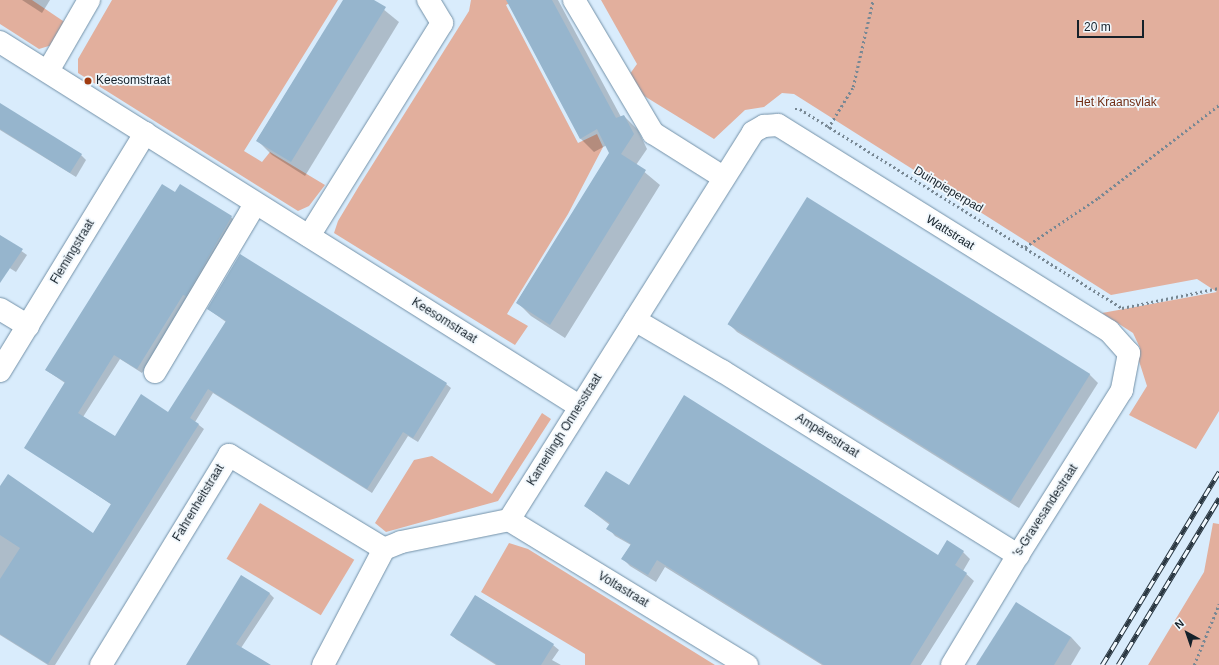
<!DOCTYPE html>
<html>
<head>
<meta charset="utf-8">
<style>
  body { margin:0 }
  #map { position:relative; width:1219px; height:665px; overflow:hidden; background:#d9ecfc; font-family:Arial,sans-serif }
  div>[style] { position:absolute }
  .green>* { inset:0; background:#e2af9d; transform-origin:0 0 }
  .shadow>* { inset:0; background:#0003 }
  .building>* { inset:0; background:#96b5cd; transform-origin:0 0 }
  .path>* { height:2.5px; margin-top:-1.25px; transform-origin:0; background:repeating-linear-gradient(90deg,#788894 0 2px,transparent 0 5px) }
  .roads { filter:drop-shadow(0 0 1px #7391a8) drop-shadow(0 0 1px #7391a8) }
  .minor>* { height:22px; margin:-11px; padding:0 11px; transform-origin:11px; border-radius:11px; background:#fff }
  .rail>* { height:4.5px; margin-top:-2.25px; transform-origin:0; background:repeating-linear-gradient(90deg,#f1f8fd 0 9px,#293640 0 18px); box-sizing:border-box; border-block:1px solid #293640 }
  .dots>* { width:11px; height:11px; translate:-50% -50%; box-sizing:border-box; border:2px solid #f1f8fd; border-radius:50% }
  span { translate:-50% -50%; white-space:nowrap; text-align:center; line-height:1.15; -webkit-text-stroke:3.5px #f1f8fd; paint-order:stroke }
  .poi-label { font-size:12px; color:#15212a }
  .left { translate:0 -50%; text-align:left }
  .park-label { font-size:12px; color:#712d14 }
  .street-label { font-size:12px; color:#15212a }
  .north { position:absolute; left:1167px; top:613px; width:40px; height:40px; -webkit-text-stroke:3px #f1f8fd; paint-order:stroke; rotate:320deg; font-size:11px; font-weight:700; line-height:16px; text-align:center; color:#15212a }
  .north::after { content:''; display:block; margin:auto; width:14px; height:18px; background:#15212a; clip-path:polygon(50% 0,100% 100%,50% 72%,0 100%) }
  .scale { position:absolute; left:1077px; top:20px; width:67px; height:18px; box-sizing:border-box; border:2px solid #15212a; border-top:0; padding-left:5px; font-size:12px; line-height:14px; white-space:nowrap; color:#15212a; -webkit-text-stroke:3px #f1f8fd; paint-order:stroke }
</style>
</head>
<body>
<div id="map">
  <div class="green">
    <i style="clip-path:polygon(0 0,32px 0,66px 23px,52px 45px,39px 49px,0 24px)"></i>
    <i style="clip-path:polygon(112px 0,338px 0,244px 151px,262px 162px,270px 152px,325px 185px,309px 206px,298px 211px,78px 73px,78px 59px)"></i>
    <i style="clip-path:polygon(471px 0,515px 0,506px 5px,578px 143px,597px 134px,603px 147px,568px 214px,507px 314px,528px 326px,515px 345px,334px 233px,338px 221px,359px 186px,469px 11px)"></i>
    <i style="clip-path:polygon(601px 0,1219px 0,1219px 411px,1196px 449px,1129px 415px,1147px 386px,1139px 361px,1140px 348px,1133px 333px,1102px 313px,1217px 292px,1197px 279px,1111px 295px,794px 94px,782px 93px,764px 107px,745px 110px,714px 139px,641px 94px,627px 78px,637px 64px)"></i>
    <i style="clip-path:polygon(542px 413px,551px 419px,498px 501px,386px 532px,375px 523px,414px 460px,432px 456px,492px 494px)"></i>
    <i style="left:260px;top:503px;width:110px;height:65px;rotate:31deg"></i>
    <i style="clip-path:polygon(1213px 523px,1219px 524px,1219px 665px,1148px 665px,1204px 572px)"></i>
    <i style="clip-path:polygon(509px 543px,528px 549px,715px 665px,585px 665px,585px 654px,481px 592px)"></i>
  </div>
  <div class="shadow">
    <i style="clip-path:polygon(22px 0,50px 0,42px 13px)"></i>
    <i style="clip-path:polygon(344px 0,372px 0,399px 22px,305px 176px,272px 155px,257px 140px)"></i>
    <i style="clip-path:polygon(519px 0,558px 0,621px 117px,624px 116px,638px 130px,647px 149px,636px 165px,660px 185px,565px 338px,531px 316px,517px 302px,611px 153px,607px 145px,594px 152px,580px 138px)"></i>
    <i style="clip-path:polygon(0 106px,81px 155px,86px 160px,76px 177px,0 130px)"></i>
    <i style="clip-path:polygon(175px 194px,231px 217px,236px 222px,142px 373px,120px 359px,83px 417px,115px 437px,169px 413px,226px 322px,208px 309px,446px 384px,451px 388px,418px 442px,408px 436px,372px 493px,213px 393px,195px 422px,204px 429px,55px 665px,48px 665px,0 635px,0 489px,93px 534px,112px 505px,26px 447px,65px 383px,46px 370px)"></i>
    <i style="clip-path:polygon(0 236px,27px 255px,16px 272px,0 262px)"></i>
    <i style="clip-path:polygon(729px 324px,1090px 375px,1098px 383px,1019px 508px,737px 332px)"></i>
    <i style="clip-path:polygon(629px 486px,939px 557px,963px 552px,970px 559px,963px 571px,974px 581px,921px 665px,822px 665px,665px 567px,656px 582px,630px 566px,622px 558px,631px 545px,615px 536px,608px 528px,610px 525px,585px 506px)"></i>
    <i style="clip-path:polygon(269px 593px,274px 598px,241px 648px,269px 665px,188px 665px)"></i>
    <i style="clip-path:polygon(476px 596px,553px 645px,559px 650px,552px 660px,561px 665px,496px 665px,457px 640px,451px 635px)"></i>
    <i style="clip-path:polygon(1071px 637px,1081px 648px,1071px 665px,978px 665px)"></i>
  </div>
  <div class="building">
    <i style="clip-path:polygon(343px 0,374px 0,386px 7px,291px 162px,256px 141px)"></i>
    <i style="clip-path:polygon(506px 0,552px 0,616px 118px,624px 115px,634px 134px,621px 154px,646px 170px,550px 325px,516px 303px,609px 153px,597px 129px,580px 139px)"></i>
    <i style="clip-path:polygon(0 103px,82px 154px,70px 173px,0 129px)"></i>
    <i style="clip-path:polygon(162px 184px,175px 192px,180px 184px,232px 216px,186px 296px,183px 295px,137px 369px,114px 355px,78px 413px,115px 436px,141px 394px,168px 412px,226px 321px,207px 309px,240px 254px,447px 383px,413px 438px,403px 432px,367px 489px,208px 389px,190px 418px,199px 424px,48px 664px,0 634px,0 579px,20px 548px,0 535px,0 486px,8px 474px,93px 533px,111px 504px,24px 448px,65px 382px,45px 370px)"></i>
    <i style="left:807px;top:197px;width:334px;height:150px;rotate:32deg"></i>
    <i style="clip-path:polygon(0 235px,23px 249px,0 283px)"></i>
    <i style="clip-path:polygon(684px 395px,938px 555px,947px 540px,964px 551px,955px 565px,967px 573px,910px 665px,824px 665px,657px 560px,648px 575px,621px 559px,631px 544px,606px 529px,610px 523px,584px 506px,606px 471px,629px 485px)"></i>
    <i style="clip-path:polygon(241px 575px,270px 593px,236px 644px,271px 665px,186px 665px)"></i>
    <i style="clip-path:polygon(475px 595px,554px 644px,541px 665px,498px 665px,450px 635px)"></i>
    <i style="clip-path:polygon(1016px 602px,1071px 637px,1054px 665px,976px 665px)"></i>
  </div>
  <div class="path">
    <i style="left:795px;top:109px;width:5px"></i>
    <i style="left:800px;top:109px;width:379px;rotate:31.7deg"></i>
    <i style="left:828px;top:128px;width:48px;rotate:-58.6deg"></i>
    <i style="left:853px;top:87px;width:89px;rotate:-77.1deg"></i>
    <i style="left:1025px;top:247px;width:88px;rotate:-33.9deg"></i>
    <i style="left:1098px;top:198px;width:153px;rotate:-37.5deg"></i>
    <i style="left:1122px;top:308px;width:99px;rotate:-11.7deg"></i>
    <i style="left:1194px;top:665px;width:66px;rotate:-67.7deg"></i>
  </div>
  <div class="roads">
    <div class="minor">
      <i style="left:574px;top:0;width:155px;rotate:59.3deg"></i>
      <i style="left:653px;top:133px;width:83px;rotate:32.2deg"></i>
      <i style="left:0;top:42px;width:684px;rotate:32.16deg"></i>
      <i style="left:48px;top:71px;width:82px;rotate:-60deg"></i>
      <i style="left:309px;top:236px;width:251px;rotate:-58deg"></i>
      <i style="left:442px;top:23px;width:27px;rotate:-121deg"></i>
      <i style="left:0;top:309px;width:33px;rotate:31deg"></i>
      <i style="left:635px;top:320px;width:101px;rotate:30.4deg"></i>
      <i style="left:722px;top:371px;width:349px;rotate:31.9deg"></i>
      <i style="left:0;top:371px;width:279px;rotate:-58.6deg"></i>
      <i style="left:155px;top:372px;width:196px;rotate:-59.2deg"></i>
      <i style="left:509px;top:520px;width:279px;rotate:31.4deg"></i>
      <i style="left:101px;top:665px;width:246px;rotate:-58.6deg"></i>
      <i style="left:229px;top:455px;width:181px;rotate:31.2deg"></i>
      <i style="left:323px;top:665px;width:131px;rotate:-62.3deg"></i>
      <i style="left:384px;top:549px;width:18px;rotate:-22deg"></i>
      <i style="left:401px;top:542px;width:110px;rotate:-11.5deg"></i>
      <i style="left:509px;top:520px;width:458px;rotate:-57.8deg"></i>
      <i style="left:753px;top:132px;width:13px;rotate:-29deg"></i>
      <i style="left:764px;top:126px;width:14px;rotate:-4deg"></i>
      <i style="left:778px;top:125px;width:390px;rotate:31.9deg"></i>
      <i style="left:1109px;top:331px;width:30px;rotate:48deg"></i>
      <i style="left:1129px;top:353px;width:38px;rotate:101deg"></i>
      <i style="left:1122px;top:390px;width:195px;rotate:122.2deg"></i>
      <i style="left:1018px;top:555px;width:128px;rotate:121deg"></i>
    </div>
  </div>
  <div class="rail">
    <i style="left:1102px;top:665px;width:226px;rotate:-58.8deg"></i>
    <i style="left:1118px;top:665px;width:195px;rotate:-58.8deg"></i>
  </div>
  <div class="dots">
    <i style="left:88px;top:81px;background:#a03b11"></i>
  </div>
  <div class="poi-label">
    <span class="left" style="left:96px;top:81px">Keesomstraat</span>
  </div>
  <div class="park-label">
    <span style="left:1116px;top:103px">Het Kraansvlak</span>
  </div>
  <div class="street-label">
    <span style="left:948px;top:190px;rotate:31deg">Duinpieperpad</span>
    <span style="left:950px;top:233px;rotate:32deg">Wattstraat</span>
    <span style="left:73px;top:252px;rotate:-59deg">Flemingstraat</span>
    <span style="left:444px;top:321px;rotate:32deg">Keesomstraat</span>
    <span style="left:565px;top:430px;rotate:-58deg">Kamerlingh Onnesstraat</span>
    <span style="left:827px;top:436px;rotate:32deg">Ampèrestraat</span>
    <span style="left:199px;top:503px;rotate:-59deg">Fahrenheitstraat</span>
    <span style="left:1046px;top:511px;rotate:-57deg">'s-Gravesandestraat</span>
    <span style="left:623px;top:590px;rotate:31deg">Voltastraat</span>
  </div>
  <div class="north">N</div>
  <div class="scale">20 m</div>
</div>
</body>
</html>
